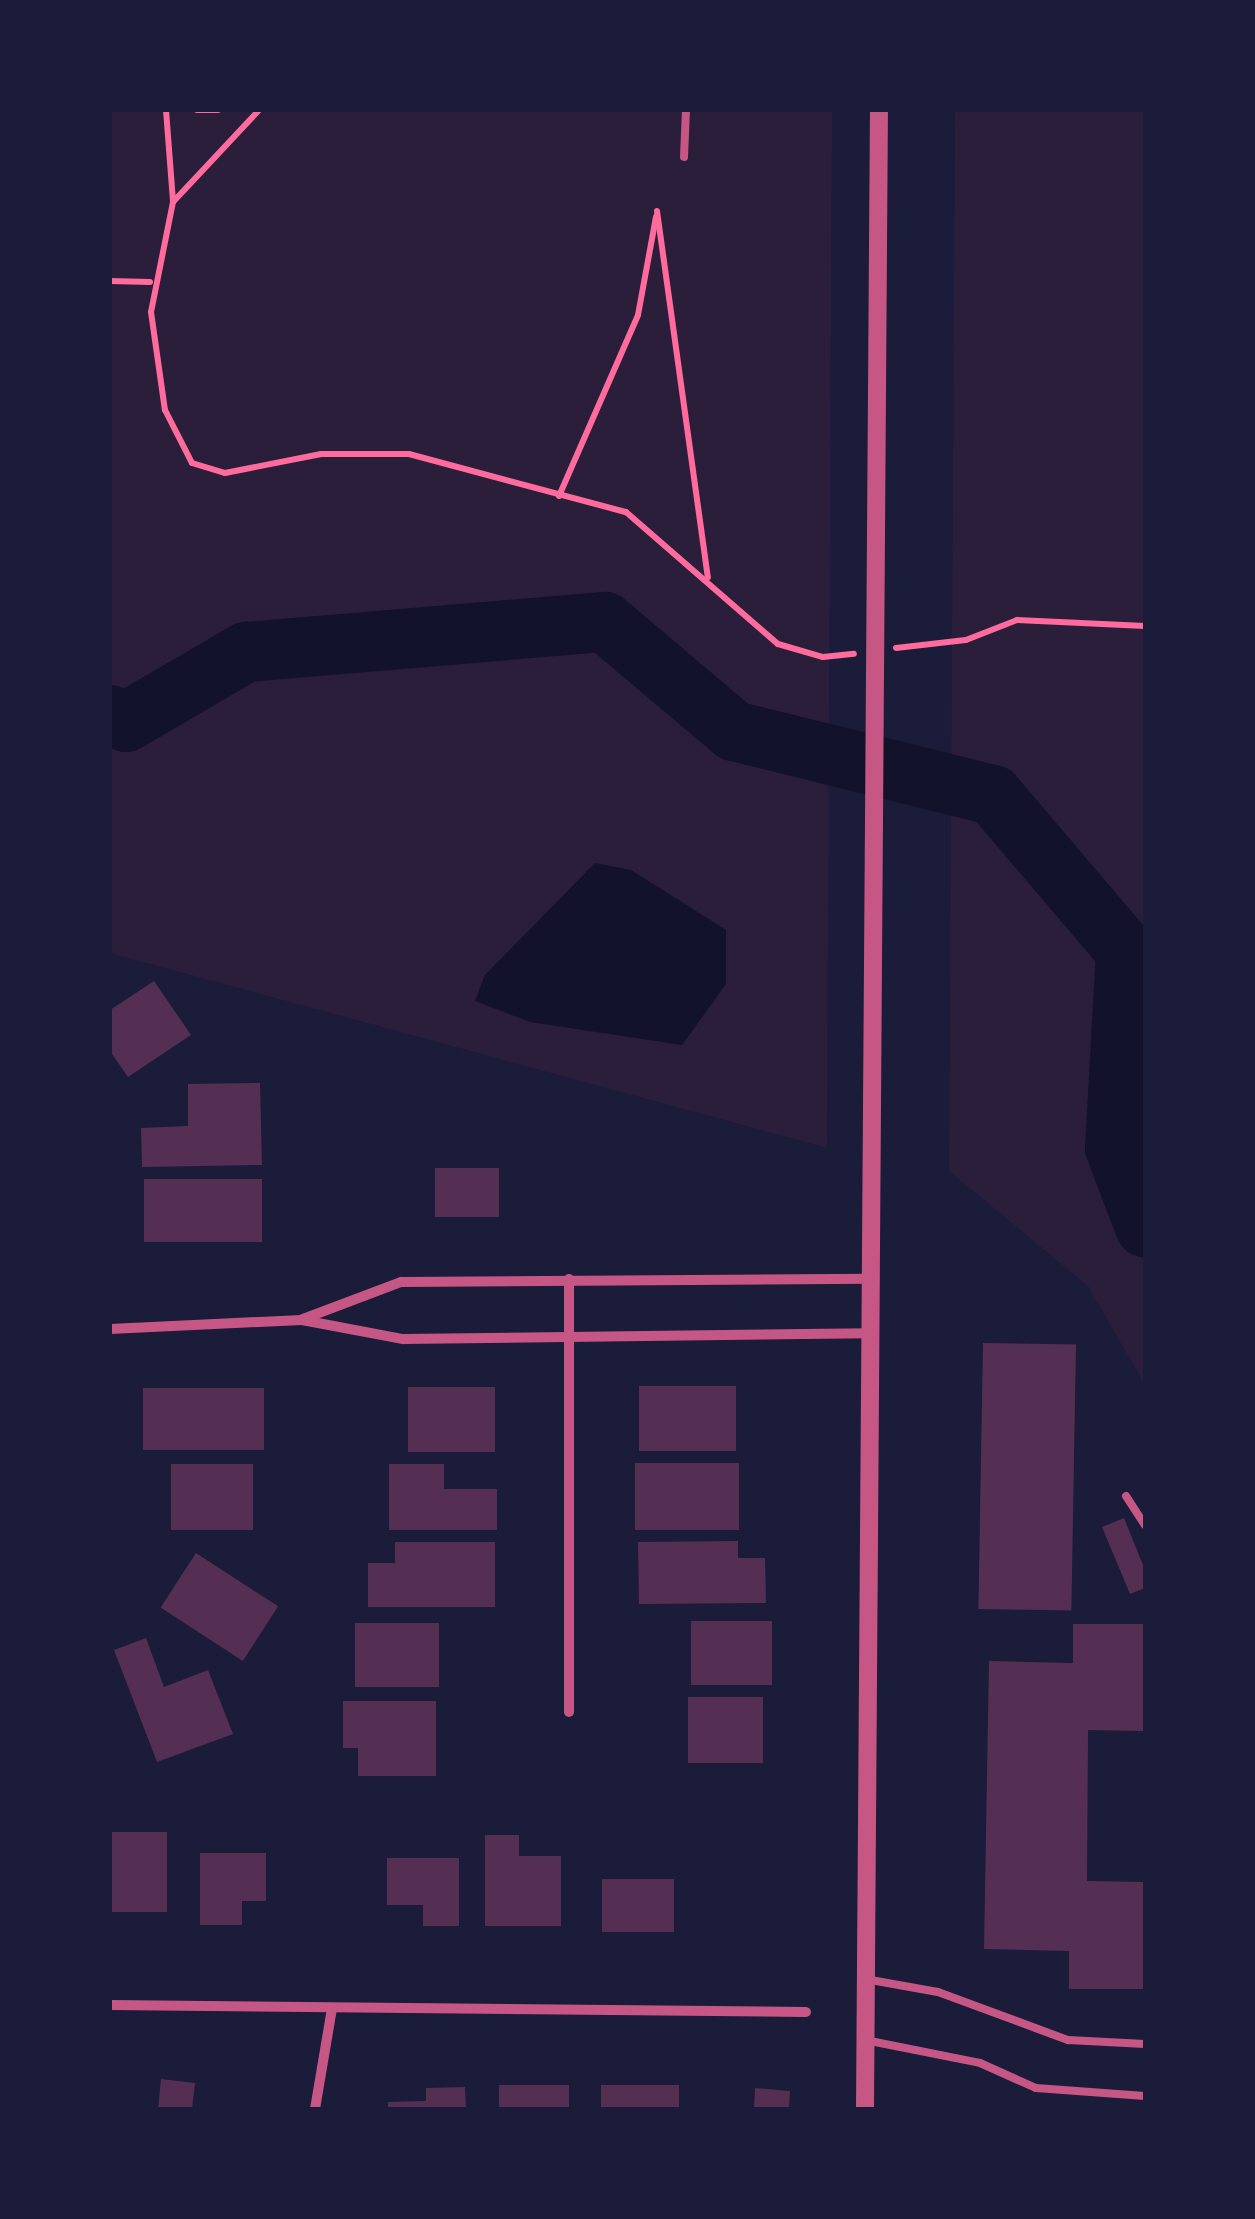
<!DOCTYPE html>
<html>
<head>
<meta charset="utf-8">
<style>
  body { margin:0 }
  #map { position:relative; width:1255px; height:2219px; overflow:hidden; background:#1b1b3a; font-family:"Asap Condensed",sans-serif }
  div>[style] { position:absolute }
  .green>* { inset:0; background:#2a1e3b }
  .water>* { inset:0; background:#12122b }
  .river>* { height:60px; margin:-30px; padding:0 30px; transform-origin:30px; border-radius:30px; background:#12122b }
  .building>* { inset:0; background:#542f53; transform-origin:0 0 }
  .path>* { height:6px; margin:-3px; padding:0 3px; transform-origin:3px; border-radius:3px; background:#ff6b9d }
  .service>* { height:8px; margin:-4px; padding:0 4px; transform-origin:4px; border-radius:4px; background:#c65784 }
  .minor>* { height:10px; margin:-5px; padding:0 5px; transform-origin:5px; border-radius:5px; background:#c65784 }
  .tertiary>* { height:18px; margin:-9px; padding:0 9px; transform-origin:9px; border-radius:9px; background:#c65784 }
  span { translate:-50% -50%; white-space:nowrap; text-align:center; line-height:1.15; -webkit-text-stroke:9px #1b1b3a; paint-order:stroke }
  .frame { position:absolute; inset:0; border:112px solid #1b1b3a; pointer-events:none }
</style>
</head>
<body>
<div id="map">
  <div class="green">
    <i style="clip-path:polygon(110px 110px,832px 110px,827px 1148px,110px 953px)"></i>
    <i style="clip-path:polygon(955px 110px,1145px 110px,1145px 1385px,1088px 1286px,949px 1171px)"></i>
  </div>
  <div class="water">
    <i style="clip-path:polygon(595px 863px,631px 870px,726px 930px,726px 984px,682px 1045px,530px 1022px,475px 1001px,485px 975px)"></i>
  </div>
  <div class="river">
    <i style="left:110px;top:715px;width:17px;rotate:24deg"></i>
    <i style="left:126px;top:722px;width:139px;rotate:-30.3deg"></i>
    <i style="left:246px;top:652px;width:360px;rotate:-4.8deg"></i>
    <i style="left:605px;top:622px;width:169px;rotate:40.2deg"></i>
    <i style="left:734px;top:731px;width:267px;rotate:13.9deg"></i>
    <i style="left:993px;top:795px;width:205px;rotate:49.6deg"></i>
    <i style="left:1126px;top:951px;width:197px;rotate:93.2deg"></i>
    <i style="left:1115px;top:1148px;width:85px;rotate:69.2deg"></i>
  </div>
  <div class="building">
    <i style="clip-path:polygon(154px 981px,191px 1035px,128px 1077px,110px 1051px,110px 1010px)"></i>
    <i style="clip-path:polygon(260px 1083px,262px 1165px,142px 1167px,141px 1128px,188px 1126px,188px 1084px)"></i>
    <i style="left:435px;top:1168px;width:64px;height:49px"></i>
    <i style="left:144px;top:1179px;width:118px;height:63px"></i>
    <i style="left:983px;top:1343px;width:93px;height:266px;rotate:1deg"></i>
    <i style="left:639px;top:1386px;width:97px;height:65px"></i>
    <i style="left:408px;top:1387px;width:87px;height:65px"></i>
    <i style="left:143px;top:1388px;width:121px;height:62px"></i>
    <i style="left:635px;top:1463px;width:104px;height:67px"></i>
    <i style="left:171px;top:1464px;width:82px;height:66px"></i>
    <i style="clip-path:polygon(389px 1464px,444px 1464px,444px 1489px,497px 1489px,497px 1530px,389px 1530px)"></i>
    <i style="clip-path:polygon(1124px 1518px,1145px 1570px,1145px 1588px,1130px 1594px,1102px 1527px)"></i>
    <i style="clip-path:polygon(738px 1541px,738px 1558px,765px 1558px,766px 1603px,639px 1604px,638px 1542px)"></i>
    <i style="clip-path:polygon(395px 1542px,495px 1542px,495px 1607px,368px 1607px,368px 1563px,395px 1563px)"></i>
    <i style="left:196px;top:1553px;width:98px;height:65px;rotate:33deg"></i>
    <i style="left:691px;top:1621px;width:81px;height:64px"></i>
    <i style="left:355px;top:1623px;width:84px;height:64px"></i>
    <i style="clip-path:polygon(1073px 1624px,1145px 1624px,1145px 1731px,1088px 1730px,1087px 1881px,1145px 1882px,1145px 1989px,1069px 1989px,1069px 1951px,984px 1949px,989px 1661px,1073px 1663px)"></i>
    <i style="clip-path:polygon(146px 1638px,164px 1687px,208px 1670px,233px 1734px,157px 1762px,114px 1650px)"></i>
    <i style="left:688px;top:1697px;width:75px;height:66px"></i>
    <i style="clip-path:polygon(343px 1701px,436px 1701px,436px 1776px,358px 1776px,358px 1748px,343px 1748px)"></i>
    <i style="left:110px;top:1832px;width:57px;height:80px"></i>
    <i style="clip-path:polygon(485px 1835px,519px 1835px,519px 1856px,561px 1856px,561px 1926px,485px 1926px)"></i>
    <i style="clip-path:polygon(200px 1853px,266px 1853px,266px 1901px,242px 1901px,242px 1925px,200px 1925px)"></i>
    <i style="clip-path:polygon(387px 1858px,459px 1858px,459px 1926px,423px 1926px,423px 1905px,387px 1905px)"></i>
    <i style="left:602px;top:1879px;width:72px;height:53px"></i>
    <i style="clip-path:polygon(161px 2079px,195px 2083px,192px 2109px,158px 2109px)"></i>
    <i style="left:499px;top:2085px;width:70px;height:24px"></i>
    <i style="left:601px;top:2085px;width:78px;height:24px"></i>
    <i style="clip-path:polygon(465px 2087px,466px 2109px,388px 2109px,388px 2102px,426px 2101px,426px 2088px)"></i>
    <i style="clip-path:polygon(755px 2088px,790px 2091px,789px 2109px,754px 2109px)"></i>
  </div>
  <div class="path">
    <i style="left:166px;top:110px;width:92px;rotate:85.6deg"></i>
    <i style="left:173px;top:202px;width:112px;rotate:101.3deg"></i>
    <i style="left:151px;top:312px;width:99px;rotate:81.9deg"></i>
    <i style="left:165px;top:410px;width:59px;rotate:63deg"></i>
    <i style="left:192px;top:463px;width:34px;rotate:17deg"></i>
    <i style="left:225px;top:473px;width:98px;rotate:-11.2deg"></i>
    <i style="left:321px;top:454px;width:88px"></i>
    <i style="left:409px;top:454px;width:225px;rotate:15deg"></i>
    <i style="left:626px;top:512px;width:201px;rotate:41deg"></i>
    <i style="left:778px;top:644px;width:47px;rotate:16.1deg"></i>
    <i style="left:823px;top:657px;width:31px;rotate:-6deg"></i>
    <i style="left:197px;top:110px;width:21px"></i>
    <i style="left:173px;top:202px;width:126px;rotate:-46.9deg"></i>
    <i style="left:657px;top:211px;width:370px;rotate:82.1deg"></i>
    <i style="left:110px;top:281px;width:40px;rotate:1.4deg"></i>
    <i style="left:559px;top:496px;width:197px;rotate:-66.4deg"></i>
    <i style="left:638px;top:315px;width:100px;rotate:-79.6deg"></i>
    <i style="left:896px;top:648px;width:70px;rotate:-6.5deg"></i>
    <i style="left:966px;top:640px;width:55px;rotate:-21.4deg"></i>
    <i style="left:1017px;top:620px;width:128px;rotate:2.7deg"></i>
  </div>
  <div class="service">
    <i style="left:684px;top:157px;width:47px;rotate:-87.6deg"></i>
    <i style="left:1126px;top:1496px;width:35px;rotate:57deg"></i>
    <i style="left:865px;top:1979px;width:74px;rotate:10.1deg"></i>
    <i style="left:938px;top:1992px;width:139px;rotate:20.3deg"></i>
    <i style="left:1068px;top:2040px;width:77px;rotate:3deg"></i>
    <i style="left:865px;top:2040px;width:117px;rotate:11.3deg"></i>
    <i style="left:980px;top:2063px;width:61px;rotate:24.1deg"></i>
    <i style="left:1036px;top:2088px;width:109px;rotate:4.2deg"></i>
  </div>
  <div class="minor">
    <i style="left:569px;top:1279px;width:433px;rotate:90deg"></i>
    <i style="left:303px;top:1319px;width:105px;rotate:-20.7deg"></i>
    <i style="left:401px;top:1282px;width:469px;rotate:-0.4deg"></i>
    <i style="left:110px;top:1329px;width:192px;rotate:-2.7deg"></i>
    <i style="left:302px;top:1320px;width:103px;rotate:10.7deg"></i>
    <i style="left:403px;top:1339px;width:466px;rotate:-0.7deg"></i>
    <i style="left:110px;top:2005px;width:696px;rotate:0.58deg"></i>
    <i style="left:315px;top:2109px;width:101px;rotate:-80.4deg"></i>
  </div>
  <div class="tertiary">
    <i style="left:865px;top:2109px;width:1999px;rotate:-89.6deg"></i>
  </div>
  <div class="frame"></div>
</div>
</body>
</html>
